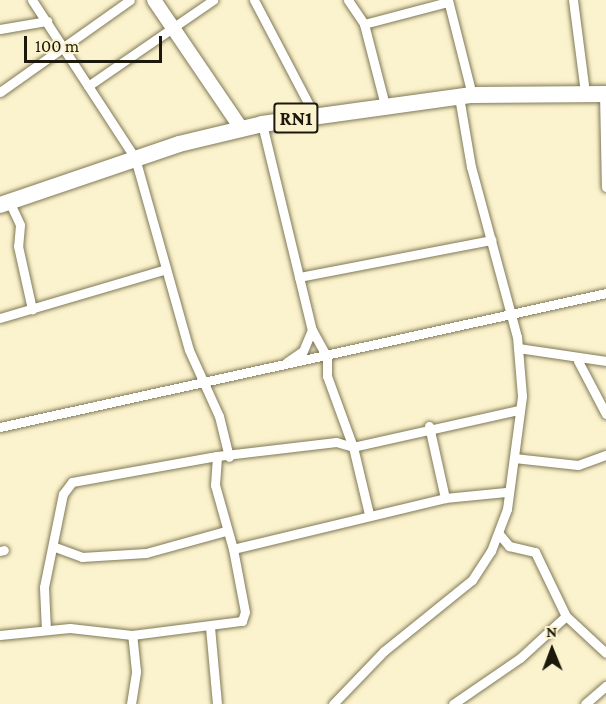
<!DOCTYPE html>
<html>
<head>
<meta charset="utf-8">
<style>
  body { margin:0 }
  #map { position:relative; width:606px; height:704px; overflow:hidden; background:#fbf3cd; font-family:"Crimson Pro",serif }
  div>[style] { position:absolute }
  .roads { filter:drop-shadow(0 0 2px #807957) drop-shadow(0 0 2px #807957) }
  .street>* { height:9px; margin:-4.5px; padding:0 4.5px; transform-origin:4.5px; border-radius:4.5px; background:#fff }
  .secondary>* { height:14px; margin:-7px; padding:0 7px; transform-origin:7px; border-radius:7px; background:#fff }
  .highway>* { height:16px; margin:-8px; padding:0 8px; transform-origin:8px; border-radius:8px; background:#fff }
  span { translate:-50% -50%; white-space:nowrap; text-align:center; line-height:1.15; -webkit-text-stroke:4.5px #fbf3cd; paint-order:stroke }
  .shield-label span { padding:2px 4px; background:#fbf3cd; border:2px solid; border-radius:4px; -webkit-text-stroke-width:0 }
  .shield-label { font-size:20px; color:#1c190c; font-weight:700 }
  .north { position:absolute; left:522px; top:620px; width:60px; height:60px; -webkit-text-stroke:4px #fbf3cd; paint-order:stroke; rotate:359deg; font-size:16px; font-weight:700; line-height:24px; text-align:center; color:#1c190c }
  .north::after { content:''; display:block; margin:auto; width:21px; height:27px; background:#1c190c; clip-path:polygon(50% 0,100% 100%,50% 72%,0 100%) }
  .scale { position:absolute; left:24px; top:36px; width:138px; height:27px; box-sizing:border-box; border:3px solid #1c190c; border-top:0; padding-left:8px; font-size:18px; line-height:21px; white-space:nowrap; color:#1c190c; -webkit-text-stroke:4px #fbf3cd; paint-order:stroke }
</style>
</head>
<body>
<div id="map">
  <div class="roads">
    <div class="street">
      <i style="left:32px;top:0;width:189px;rotate:56.9deg"></i>
      <i style="left:135px;top:158px;width:199px;rotate:74.3deg"></i>
      <i style="left:189px;top:350px;width:72px;rotate:65.6deg"></i>
      <i style="left:219px;top:416px;width:42px;rotate:76.3deg"></i>
      <i style="left:254px;top:0;width:131px;rotate:62.3deg"></i>
      <i style="left:348px;top:0;width:29px;rotate:56deg"></i>
      <i style="left:364px;top:24px;width:84px;rotate:75.5deg"></i>
      <i style="left:448px;top:0;width:98px;rotate:75.8deg"></i>
      <i style="left:573px;top:0;width:94px;rotate:82.6deg"></i>
      <i style="left:364px;top:24px;width:87px;rotate:-14.7deg"></i>
      <i style="left:0;top:29px;width:48px;rotate:-9.7deg"></i>
      <i style="left:88px;top:86px;width:152px;rotate:-34.5deg"></i>
      <i style="left:0;top:92px;width:159px;rotate:-35.3deg"></i>
      <i style="left:604px;top:94px;width:93px;rotate:88.8deg"></i>
      <i style="left:262px;top:124px;width:212px;rotate:76.4deg"></i>
      <i style="left:312px;top:330px;width:31px;rotate:61deg"></i>
      <i style="left:327px;top:357px;width:19px;rotate:90deg"></i>
      <i style="left:327px;top:376px;width:76px;rotate:69.9deg"></i>
      <i style="left:353px;top:447px;width:69px;rotate:76.6deg"></i>
      <i style="left:9px;top:201px;width:26px;rotate:65deg"></i>
      <i style="left:20px;top:225px;width:21px;rotate:95deg"></i>
      <i style="left:18px;top:246px;width:65px;rotate:77.5deg"></i>
      <i style="left:299px;top:277px;width:196px;rotate:-10.9deg"></i>
      <i style="left:0;top:318px;width:173px;rotate:-16.4deg"></i>
      <i style="left:518px;top:348px;width:89px;rotate:8.4deg"></i>
      <i style="left:578px;top:361px;width:60px;rotate:62.2deg"></i>
      <i style="left:287px;top:362px;width:19px;rotate:-35deg"></i>
      <i style="left:303px;top:351px;width:23px;rotate:-67deg"></i>
      <i style="left:429px;top:426px;width:74px;rotate:77.5deg"></i>
      <i style="left:0;top:427px;width:621px;rotate:-12.47deg"></i>
      <i style="left:514px;top:458px;width:64px;rotate:6.2deg"></i>
      <i style="left:578px;top:465px;width:30px;rotate:-20deg"></i>
      <i style="left:499px;top:534px;width:16px;rotate:50deg"></i>
      <i style="left:509px;top:546px;width:27px;rotate:13deg"></i>
      <i style="left:535px;top:552px;width:71px;rotate:64.2deg"></i>
      <i style="left:566px;top:616px;width:54px;rotate:42.8deg"></i>
      <i style="left:55px;top:547px;width:29px;rotate:20deg"></i>
      <i style="left:82px;top:557px;width:64px;rotate:-3.6deg"></i>
      <i style="left:146px;top:553px;width:83px;rotate:-15.4deg"></i>
      <i style="left:233px;top:549px;width:218px;rotate:-13.5deg"></i>
      <i style="left:445px;top:498px;width:61px;rotate:-5.6deg"></i>
      <i style="left:0;top:551px;width:4px;rotate:-14deg"></i>
      <i style="left:210px;top:627px;width:77px;rotate:84.8deg"></i>
      <i style="left:46px;top:630px;width:43px;rotate:-92.7deg"></i>
      <i style="left:44px;top:587px;width:95px;rotate:-78.5deg"></i>
      <i style="left:63px;top:494px;width:15px;rotate:-53deg"></i>
      <i style="left:72px;top:482px;width:147px;rotate:-10.2deg"></i>
      <i style="left:217px;top:456px;width:120px;rotate:-6.7deg"></i>
      <i style="left:336px;top:442px;width:18px;rotate:16deg"></i>
      <i style="left:353px;top:447px;width:169px;rotate:-12.6deg"></i>
      <i style="left:0;top:635px;width:70px;rotate:-5.7deg"></i>
      <i style="left:70px;top:628px;width:62px;rotate:6.4deg"></i>
      <i style="left:132px;top:635px;width:111px;rotate:-7.3deg"></i>
      <i style="left:242px;top:621px;width:9px;rotate:-72deg"></i>
      <i style="left:245px;top:612px;width:64px;rotate:-100.8deg"></i>
      <i style="left:233px;top:549px;width:66px;rotate:-105.7deg"></i>
      <i style="left:215px;top:485px;width:29px;rotate:-86deg"></i>
      <i style="left:131px;top:704px;width:33px;rotate:-81deg"></i>
      <i style="left:136px;top:671px;width:36px;rotate:-96deg"></i>
      <i style="left:333px;top:704px;width:74px;rotate:-46.1deg"></i>
      <i style="left:384px;top:651px;width:113px;rotate:-38.9deg"></i>
      <i style="left:472px;top:580px;width:35px;rotate:-57deg"></i>
      <i style="left:491px;top:551px;width:45px;rotate:-69.1deg"></i>
      <i style="left:507px;top:509px;width:114px;rotate:-82.4deg"></i>
      <i style="left:522px;top:396px;width:59px;rotate:-94.8deg"></i>
      <i style="left:517px;top:337px;width:176px;rotate:-105.1deg"></i>
      <i style="left:471px;top:167px;width:71px;rotate:-99.7deg"></i>
      <i style="left:453px;top:704px;width:81px;rotate:-34.5deg"></i>
      <i style="left:520px;top:658px;width:62px;rotate:-42.4deg"></i>
      <i style="left:585px;top:704px;width:28px;rotate:-41deg"></i>
    </div>
    <div class="secondary">
      <i style="left:154px;top:0;width:155px;rotate:55.8deg"></i>
    </div>
    <div class="highway">
      <i style="left:0;top:205px;width:189px;rotate:-18.8deg"></i>
      <i style="left:179px;top:144px;width:85px;rotate:-13.5deg"></i>
      <i style="left:262px;top:124px;width:212px;rotate:-7.9deg"></i>
      <i style="left:472px;top:95px;width:134px;rotate:-0.4deg"></i>
    </div>
  </div>
  <div class="shield-label">
    <span style="left:296px;top:118px">RN1</span>
  </div>
  <div class="north">N</div>
  <div class="scale">100 m</div>
</div>
</body>
</html>
